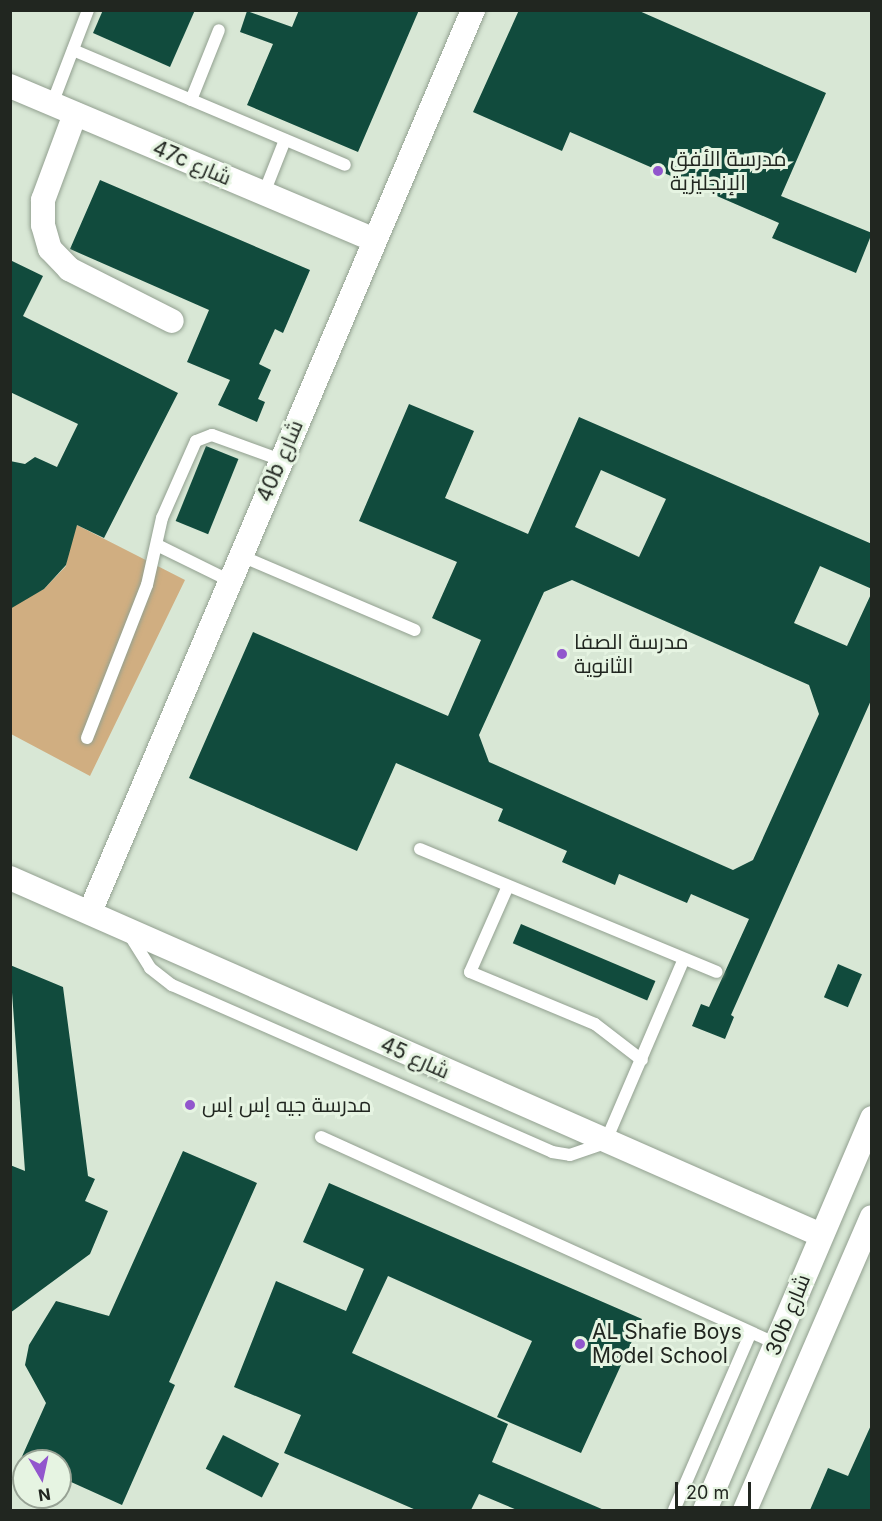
<!DOCTYPE html>
<html>
<head>
<meta charset="utf-8">
<style>
  body { margin:0 }
  #map { position:relative; width:882px; height:1521px; overflow:hidden; background:#d8e7d5; font-family:Inter,Cairo,sans-serif }
  div>[style] { position:absolute }
  .green>* { inset:0; background:#d0ae81 }
  .building>* { inset:0; background:#114b3d; transform-origin:0 0 }
  .roads { filter:drop-shadow(0 0 2px #92a090) drop-shadow(0 0 2px #92a090) }
  .service>* { height:12px; margin:-6px; padding:0 6px; transform-origin:6px; border-radius:6px; background:#fff }
  .minor>* { height:24px; margin:-12px; padding:0 12px; transform-origin:12px; border-radius:12px; background:#fff }
  .dots>* { width:16px; height:16px; translate:-50% -50%; box-sizing:border-box; border:3px solid #e6f4e2; border-radius:50% }
  span { translate:-50% -50%; white-space:nowrap; text-align:center; line-height:1.15; -webkit-text-stroke:6px #e6f4e2; paint-order:stroke }
  .poi-label { font-size:21px; color:#212620 }
  .left { translate:0 -50%; text-align:left }
  .street-label { font-size:21px; color:#212620 }
  .frame { position:absolute; inset:0; border:12px solid #212620; pointer-events:none }
  .north { position:absolute; left:12px; top:1449px; width:60px; height:60px; box-sizing:border-box; background:#e6f4e2; border:2px solid #97a294; border-radius:50%; rotate:171deg; font-size:16px; font-weight:700; line-height:24px; text-align:center; color:#212620 }
  .north::after { content:''; display:block; margin:auto; width:21px; height:27px; background:#9256cd; clip-path:polygon(50% 0,100% 100%,50% 72%,0 100%) }
  .scale { position:absolute; left:675px; top:1482px; width:76px; height:27px; box-sizing:border-box; border:3px solid #212620; border-top:0; padding-left:8px; font-size:18px; line-height:21px; white-space:nowrap; color:#212620; -webkit-text-stroke:4px #e6f4e2; paint-order:stroke }
</style>
</head>
<body>
<div id="map">
  <div class="green">
    <i style="clip-path:polygon(73px 523px,185px 580px,90px 776px,11px 734px,11px 606px,44px 589px,66px 566px)"></i>
  </div>
  <div class="building">
    <i style="clip-path:polygon(103px 10px,195px 10px,170px 67px,93px 33px)"></i>
    <i style="clip-path:polygon(299px 10px,419px 10px,358px 152px,247px 105px,273px 44px,240px 32px,247px 11px,292px 27px)"></i>
    <i style="clip-path:polygon(519px 10px,637px 10px,826px 93px,781px 196px,872px 233px,856px 273px,772px 238px,779px 223px,570px 132px,562px 151px,473px 112px)"></i>
    <i style="clip-path:polygon(100px 180px,310px 270px,283px 333px,275px 329px,259px 364px,271px 370px,258px 399px,265px 402px,257px 422px,218px 405px,230px 380px,187px 362px,209px 310px,70px 249px)"></i>
    <i style="clip-path:polygon(10px 260px,43px 276px,23px 316px,178px 393px,104px 538px,77px 525px,66px 565px,44px 589px,10px 609px,10px 461px,25px 464px,35px 457px,57px 467px,78px 424px,10px 392px)"></i>
    <i style="clip-path:polygon(evenodd,409px 404px,474px 431px,445px 498px,528px 534px,579px 417px,872px 544px,872px 589px,820px 566px,794px 623px,847px 646px,872px 592px,872px 698px,731px 1015px,734px 1017px,725px 1039px,692px 1026px,701px 1004px,709px 1007px,749px 919px,691px 894px,687px 903px,619px 874px,615px 885px,562px 862px,567px 851px,498px 821px,503px 809px,396px 763px,357px 851px,189px 778px,253px 632px,448px 716px,481px 640px,432px 618px,457px 562px,359px 521px,409px 404px,601px 470px,666px 499px,639px 557px,575px 527px,601px 470px,409px 404px,572px 580px,809px 685px,819px 714px,753px 860px,733px 870px,489px 762px,479px 735px,544px 592px,572px 580px)"></i>
    <i style="left:206px;top:446px;width:35px;height:81px;rotate:22deg"></i>
    <i style="left:521px;top:924px;width:146px;height:21px;rotate:23deg"></i>
    <i style="left:838px;top:964px;width:26px;height:36px;rotate:23deg"></i>
    <i style="clip-path:polygon(10px 965px,63px 987px,88px 1176px,95px 1179px,85px 1201px,108px 1211px,90px 1254px,10px 1313px,10px 1165px,25px 1171px)"></i>
    <i style="clip-path:polygon(183px 1151px,257px 1183px,169px 1382px,175px 1385px,122px 1505px,60px 1477px,60px 1461px,20px 1461px,46px 1403px,25px 1365px,29px 1345px,56px 1301px,109px 1316px)"></i>
    <i style="clip-path:polygon(329px 1183px,642px 1319px,581px 1453px,497px 1417px,532px 1341px,388px 1276px,352px 1353px,508px 1424px,492px 1462px,604px 1510px,517px 1510px,479px 1494px,471px 1510px,416px 1510px,284px 1453px,301px 1415px,234px 1387px,276px 1281px,346px 1311px,364px 1269px,303px 1242px)"></i>
    <i style="clip-path:polygon(872px 1423px,872px 1510px,810px 1510px,828px 1468px,848px 1476px)"></i>
    <i style="left:223px;top:1435px;width:63px;height:38px;rotate:27deg"></i>
  </div>
  <div class="roads">
    <div class="service">
      <i style="left:73px;top:50px;width:295px;rotate:22.9deg"></i>
      <i style="left:191px;top:100px;width:75px;rotate:-68.2deg"></i>
      <i style="left:52px;top:104px;width:101px;rotate:-69deg"></i>
      <i style="left:264px;top:193px;width:57px;rotate:-68.4deg"></i>
      <i style="left:157px;top:545px;width:79px;rotate:26.2deg"></i>
      <i style="left:239px;top:555px;width:191px;rotate:23.1deg"></i>
      <i style="left:87px;top:738px;width:164px;rotate:-68.6deg"></i>
      <i style="left:147px;top:585px;width:69px;rotate:-77.4deg"></i>
      <i style="left:162px;top:518px;width:84px;rotate:-66.2deg"></i>
      <i style="left:196px;top:441px;width:17px;rotate:-21deg"></i>
      <i style="left:212px;top:435px;width:73px;rotate:19.9deg"></i>
      <i style="left:420px;top:849px;width:321px;rotate:22.5deg"></i>
      <i style="left:508px;top:886px;width:94px;rotate:113.8deg"></i>
      <i style="left:470px;top:972px;width:135px;rotate:22.6deg"></i>
      <i style="left:595px;top:1024px;width:59px;rotate:37.5deg"></i>
      <i style="left:129px;top:934px;width:40px;rotate:58deg"></i>
      <i style="left:150px;top:968px;width:28px;rotate:38deg"></i>
      <i style="left:172px;top:985px;width:415px;rotate:23.7deg"></i>
      <i style="left:552px;top:1152px;width:18px;rotate:9deg"></i>
      <i style="left:570px;top:1155px;width:37px;rotate:-19deg"></i>
      <i style="left:605px;top:1143px;width:200px;rotate:-66.8deg"></i>
      <i style="left:321px;top:1137px;width:501px;rotate:24.42deg"></i>
      <i style="left:674px;top:1510px;width:192px;rotate:-66.6deg"></i>
    </div>
    <div class="minor">
      <i style="left:10px;top:86px;width:396px;rotate:22.9deg"></i>
      <i style="left:75px;top:114px;width:92px;rotate:110.4deg"></i>
      <i style="left:43px;top:200px;width:25px;rotate:90deg"></i>
      <i style="left:43px;top:225px;width:25px;rotate:74deg"></i>
      <i style="left:50px;top:249px;width:28px;rotate:46deg"></i>
      <i style="left:69px;top:269px;width:115px;rotate:26.8deg"></i>
      <i style="left:10px;top:878px;width:886px;rotate:23.76deg"></i>
      <i style="left:90px;top:912px;width:980px;rotate:-66.99deg"></i>
      <i style="left:705px;top:1510px;width:426px;rotate:-66.9deg"></i>
      <i style="left:745px;top:1510px;width:319px;rotate:-66.6deg"></i>
    </div>
  </div>
  <div class="dots">
    <i style="left:658px;top:171px;background:#9256cd"></i>
    <i style="left:562px;top:654px;background:#9256cd"></i>
    <i style="left:190px;top:1105px;background:#9256cd"></i>
    <i style="left:580px;top:1344px;background:#9256cd"></i>
  </div>
  <div class="poi-label">
    <span class="left" style="left:670px;top:171px">مدرسة الأفق<br>الإنجليزية</span>
    <span class="left" style="left:574px;top:654px">مدرسة الصفا<br>الثانوية</span>
    <span class="left" style="left:202px;top:1105px">مدرسة جيه إس إس</span>
    <span class="left" style="left:592px;top:1344px">AL Shafie Boys<br>Model School</span>
  </div>
  <div class="street-label">
    <span style="left:192px;top:163px;rotate:23deg">47c شارع</span>
    <span style="left:280px;top:461px;rotate:-67deg">40b شارع</span>
    <span style="left:415px;top:1058px;rotate:24deg">شارع 45</span>
    <span style="left:788px;top:1315px;rotate:-68deg">30b شارع</span>
  </div>
  <div class="frame"></div>
  <div class="north">N</div>
  <div class="scale">20 m</div>
</div>
</body>
</html>
